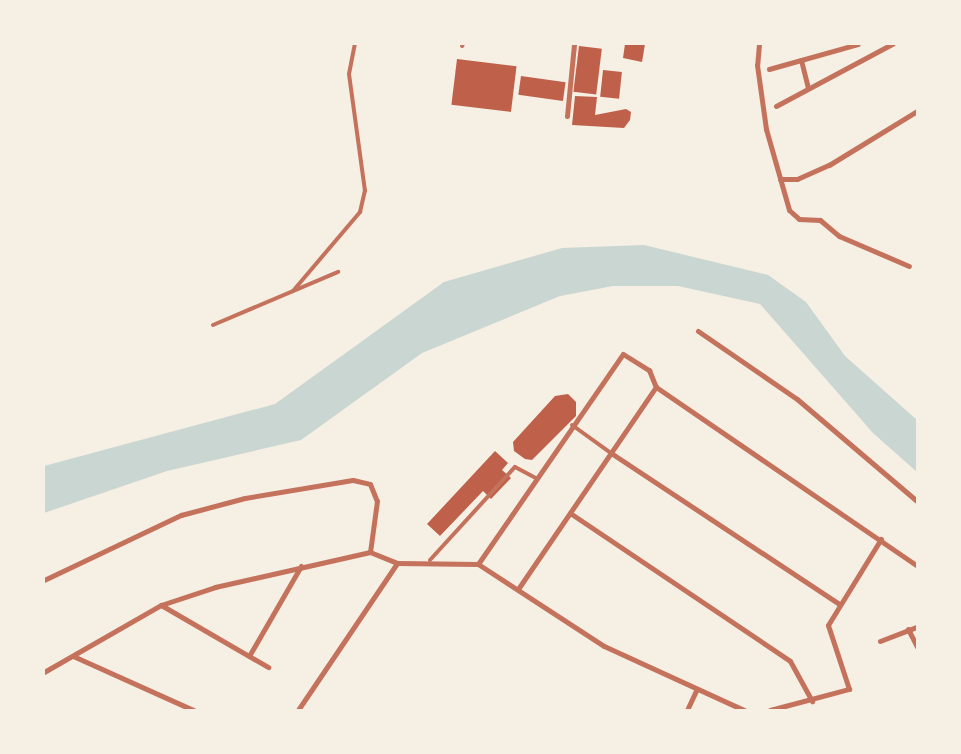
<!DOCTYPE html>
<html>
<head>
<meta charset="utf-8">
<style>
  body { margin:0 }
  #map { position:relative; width:961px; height:754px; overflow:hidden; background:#f6efe4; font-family:"Crimson Pro",serif }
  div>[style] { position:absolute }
  .water>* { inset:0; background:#c9d6d2 }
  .building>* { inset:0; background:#bf614a; transform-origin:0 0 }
  .service>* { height:4px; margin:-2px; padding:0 2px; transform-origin:2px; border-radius:2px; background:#c5725c }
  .minor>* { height:5px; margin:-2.5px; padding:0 2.5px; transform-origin:2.5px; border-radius:2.5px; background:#c5725c }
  span { translate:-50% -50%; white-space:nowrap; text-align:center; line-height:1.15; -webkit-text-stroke:4px #f6efe4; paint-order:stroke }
  .frame { position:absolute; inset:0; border:45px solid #f6efe4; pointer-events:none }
</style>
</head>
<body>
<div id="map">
  <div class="water">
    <i style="clip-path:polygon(644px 245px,768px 275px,806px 302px,845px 356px,917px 420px,917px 472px,873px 433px,760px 304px,678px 286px,613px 286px,560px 296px,422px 353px,301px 440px,167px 471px,44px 513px,44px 466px,275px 404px,444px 282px,562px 248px)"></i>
  </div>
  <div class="building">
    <i style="clip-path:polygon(625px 44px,645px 44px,642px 62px,623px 58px)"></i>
    <i style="left:579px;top:46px;width:23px;height:46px;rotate:7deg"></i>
    <i style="left:457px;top:59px;width:60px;height:46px;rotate:7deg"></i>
    <i style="left:603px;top:70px;width:19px;height:27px;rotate:6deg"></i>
    <i style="left:521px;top:76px;width:45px;height:19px;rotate:8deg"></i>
    <i style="clip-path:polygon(575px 96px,597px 97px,595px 115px,626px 109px,631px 112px,630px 120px,624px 128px,572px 125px)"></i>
    <i style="clip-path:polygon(568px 394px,576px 402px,576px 416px,532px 460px,525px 459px,514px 451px,513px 442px,555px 396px)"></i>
    <i style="clip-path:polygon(495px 451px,508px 463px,502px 470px,511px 478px,491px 499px,483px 491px,440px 536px,427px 524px)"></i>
  </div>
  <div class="service">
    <i style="left:462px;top:46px;width:2px;rotate:-63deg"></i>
    <i style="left:293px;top:291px;width:104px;rotate:-49.7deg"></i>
    <i style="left:360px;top:212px;width:22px;rotate:-77deg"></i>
    <i style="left:365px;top:191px;width:118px;rotate:-97.8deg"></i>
    <i style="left:349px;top:74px;width:31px;rotate:-79deg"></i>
    <i style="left:213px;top:325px;width:136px;rotate:-23deg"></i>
    <i style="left:572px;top:425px;width:48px;rotate:35.7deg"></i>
    <i style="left:430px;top:560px;width:126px;rotate:-47.6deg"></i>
    <i style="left:515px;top:467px;width:24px;rotate:28deg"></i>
  </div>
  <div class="minor">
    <i style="left:759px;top:44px;width:21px;rotate:95deg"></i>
    <i style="left:757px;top:65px;width:65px;rotate:82deg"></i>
    <i style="left:766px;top:129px;width:84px;rotate:74.1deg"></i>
    <i style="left:789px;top:210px;width:13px;rotate:42deg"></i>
    <i style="left:799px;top:219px;width:21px;rotate:3deg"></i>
    <i style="left:820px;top:220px;width:25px;rotate:40deg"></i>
    <i style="left:839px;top:236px;width:76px;rotate:23.2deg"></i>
    <i style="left:801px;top:60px;width:29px;rotate:76deg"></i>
    <i style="left:769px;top:69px;width:92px;rotate:-15.7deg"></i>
    <i style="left:776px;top:106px;width:132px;rotate:-28.1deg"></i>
    <i style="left:567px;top:116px;width:72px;rotate:-84.4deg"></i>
    <i style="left:780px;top:179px;width:17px"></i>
    <i style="left:797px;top:179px;width:35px;rotate:-24deg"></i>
    <i style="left:829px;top:165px;width:103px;rotate:-31.5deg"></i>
    <i style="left:698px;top:331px;width:120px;rotate:34.5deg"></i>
    <i style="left:797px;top:399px;width:157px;rotate:40.4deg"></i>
    <i style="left:611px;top:453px;width:273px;rotate:33.5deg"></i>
    <i style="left:570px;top:513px;width:265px;rotate:33.9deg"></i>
    <i style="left:790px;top:661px;width:46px;rotate:61.2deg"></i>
    <i style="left:478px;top:564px;width:255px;rotate:-55.4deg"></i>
    <i style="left:623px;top:354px;width:31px;rotate:32deg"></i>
    <i style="left:649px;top:370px;width:18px;rotate:68deg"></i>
    <i style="left:656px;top:387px;width:316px;rotate:34.4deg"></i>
    <i style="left:44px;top:580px;width:152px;rotate:-25.4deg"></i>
    <i style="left:181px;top:515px;width:66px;rotate:-14.9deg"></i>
    <i style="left:245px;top:498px;width:109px;rotate:-9.5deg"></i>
    <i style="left:353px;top:480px;width:17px;rotate:13deg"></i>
    <i style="left:370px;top:484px;width:18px;rotate:68deg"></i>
    <i style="left:377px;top:501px;width:51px;rotate:97.8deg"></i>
    <i style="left:518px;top:589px;width:245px;rotate:-55.7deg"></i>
    <i style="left:161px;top:605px;width:124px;rotate:30.1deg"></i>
    <i style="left:908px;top:629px;width:20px;rotate:63deg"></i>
    <i style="left:880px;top:641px;width:40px;rotate:-21deg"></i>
    <i style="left:73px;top:656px;width:132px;rotate:24.2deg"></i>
    <i style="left:249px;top:656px;width:104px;rotate:-60deg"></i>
    <i style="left:44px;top:672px;width:135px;rotate:-29.8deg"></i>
    <i style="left:161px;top:605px;width:57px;rotate:-18.4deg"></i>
    <i style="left:215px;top:587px;width:159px;rotate:-12.7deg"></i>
    <i style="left:370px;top:552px;width:29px;rotate:22deg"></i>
    <i style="left:397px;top:563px;width:81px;rotate:0.7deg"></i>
    <i style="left:478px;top:564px;width:150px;rotate:33.1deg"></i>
    <i style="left:604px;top:646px;width:154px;rotate:24.6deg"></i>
    <i style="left:298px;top:710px;width:177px;rotate:-56deg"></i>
    <i style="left:687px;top:710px;width:23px;rotate:-65deg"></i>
    <i style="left:770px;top:710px;width:82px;rotate:-14.9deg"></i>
    <i style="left:849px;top:689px;width:67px;rotate:-108.2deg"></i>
    <i style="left:828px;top:625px;width:101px;rotate:-58.4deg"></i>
  </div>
  <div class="frame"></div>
</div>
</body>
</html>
